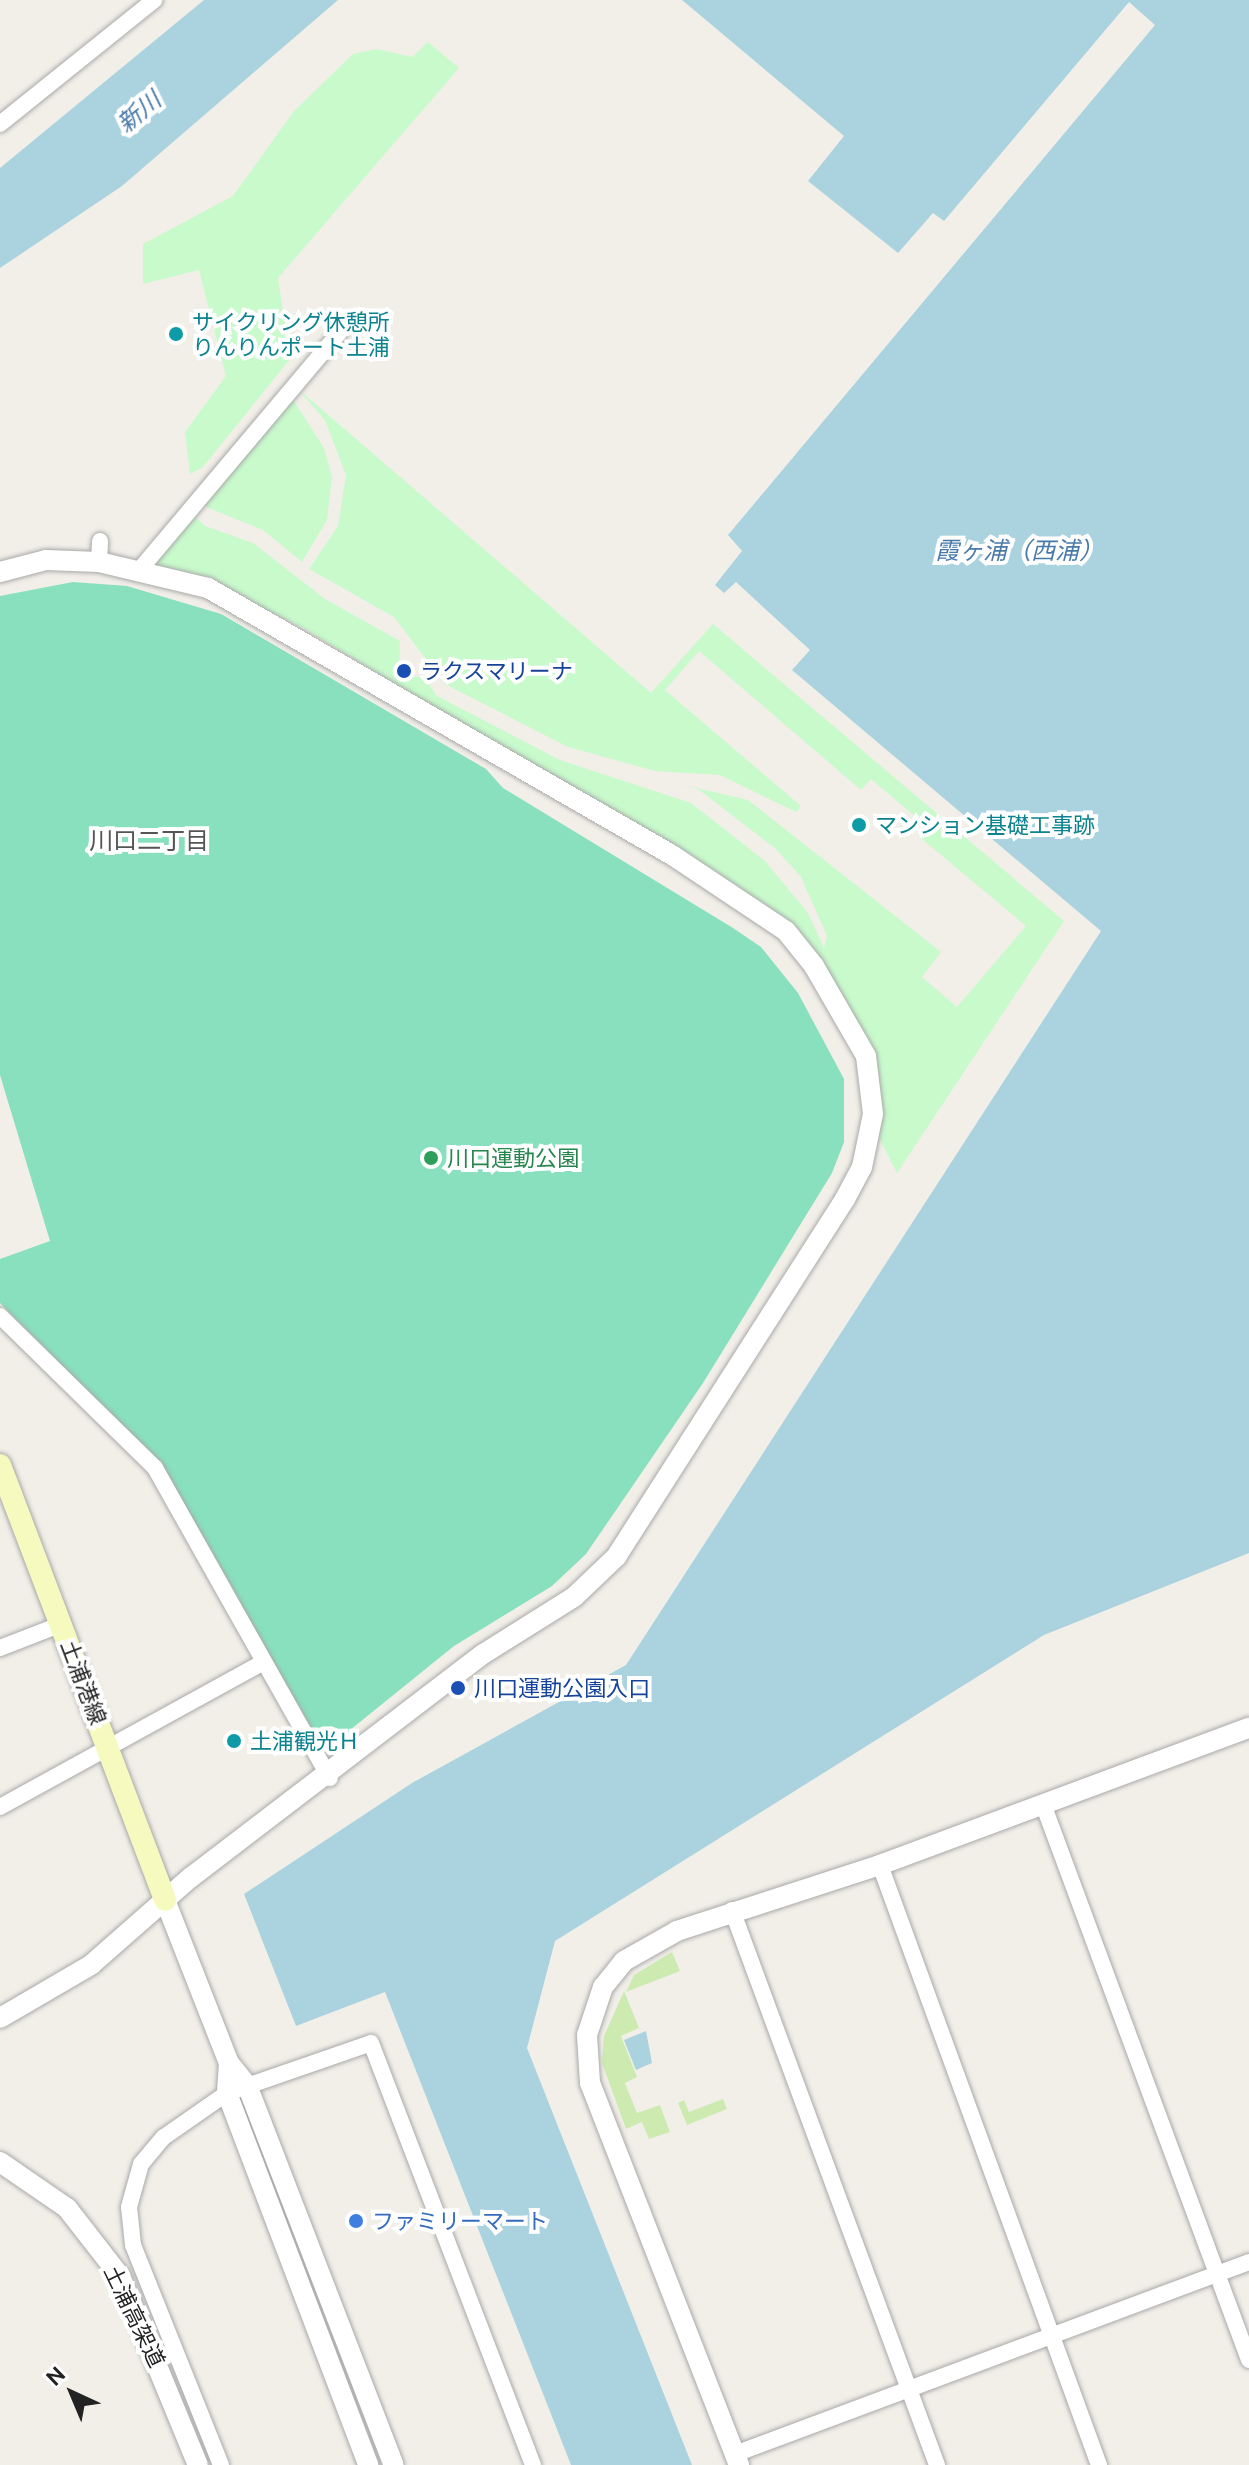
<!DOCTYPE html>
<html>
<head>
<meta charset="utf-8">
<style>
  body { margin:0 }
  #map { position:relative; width:1249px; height:2465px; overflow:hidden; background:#f2efe9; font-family:Ubuntu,"Noto Sans JP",sans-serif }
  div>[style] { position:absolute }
  .grass>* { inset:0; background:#cdebb0 }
  .park>* { inset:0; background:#c8facc }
  .pitch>* { inset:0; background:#88e0be }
  .water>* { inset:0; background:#aad3df }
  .roads { filter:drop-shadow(0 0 2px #a9a9a9) drop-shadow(0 0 2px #a9a9a9) }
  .minor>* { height:16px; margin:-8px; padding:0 8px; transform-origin:8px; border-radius:8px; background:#fff }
  .tertiary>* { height:20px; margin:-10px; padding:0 10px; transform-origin:10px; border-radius:10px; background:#fff }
  .secondary>* { height:22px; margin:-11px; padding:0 11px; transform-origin:11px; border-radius:11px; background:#f7fabf }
  .dots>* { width:22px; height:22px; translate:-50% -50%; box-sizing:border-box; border:4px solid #fff; border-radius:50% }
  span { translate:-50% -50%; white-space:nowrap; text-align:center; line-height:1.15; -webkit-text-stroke:8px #fff; paint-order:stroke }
  .culture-label { font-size:22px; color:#0d838f }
  .left { translate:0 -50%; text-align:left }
  .transit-label { font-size:22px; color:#164399 }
  .leisure-label { font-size:22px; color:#27864d }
  .street-label { font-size:22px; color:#222 }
  .shop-label { font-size:22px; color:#366cbe }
  .water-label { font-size:24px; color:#4a7aab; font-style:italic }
  .neighbourhood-label { font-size:24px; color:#555 }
  .north { position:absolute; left:32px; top:2353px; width:80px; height:80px; -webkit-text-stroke:6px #fff; paint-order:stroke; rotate:316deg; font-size:22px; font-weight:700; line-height:32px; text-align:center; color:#222 }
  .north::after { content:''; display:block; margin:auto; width:28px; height:36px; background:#222; clip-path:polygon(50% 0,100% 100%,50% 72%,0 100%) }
</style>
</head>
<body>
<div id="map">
  <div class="grass">
    <i style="clip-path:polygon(672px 1952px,680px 1971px,626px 1992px,634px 1975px)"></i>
    <i style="clip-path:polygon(624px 1991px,639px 2028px,621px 2036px,637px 2077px,625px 2083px,637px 2113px,660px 2105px,670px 2132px,649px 2139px,642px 2122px,626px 2129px,602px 2063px,604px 2036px)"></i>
    <i style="clip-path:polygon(723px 2099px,727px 2109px,687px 2125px,678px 2103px,684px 2100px,689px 2112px)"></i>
  </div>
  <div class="park">
    <i style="clip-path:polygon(428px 42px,459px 68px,278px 278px,290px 359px,203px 467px,190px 474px,185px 432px,226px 376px,199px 270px,143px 284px,143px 244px,233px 196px,294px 111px,353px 54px,377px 49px,412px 57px)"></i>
    <i style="clip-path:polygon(298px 389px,651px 693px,713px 624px,1064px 921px,897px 1173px,878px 1136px,872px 1054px,820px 961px,493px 743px,303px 628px,211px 582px,149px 564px,191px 512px,205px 526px,253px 543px,325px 599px,400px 641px,399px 676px,424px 677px,437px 696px,560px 760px,691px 803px,765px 861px,808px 913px,824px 948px,827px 936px,801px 877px,776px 849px,698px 789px,675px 783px,748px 800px,941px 952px,922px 977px,957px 1007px,1026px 926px,922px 839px,930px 829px,871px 779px,861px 790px,699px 651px,665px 690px,801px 806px,796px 812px,720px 775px,655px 771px,568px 747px,445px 684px,394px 617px,309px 569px,338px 526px,346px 475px,325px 420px)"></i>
    <i style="clip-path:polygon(290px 395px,324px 448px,332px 477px,327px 520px,302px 562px,263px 530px,199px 504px)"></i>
  </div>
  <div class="pitch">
    <i style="clip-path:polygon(73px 582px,127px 586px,221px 614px,486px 769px,503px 788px,733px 928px,761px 947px,798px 993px,844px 1079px,844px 1142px,832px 1173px,703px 1383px,586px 1554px,552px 1586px,454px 1646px,324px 1751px,161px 1465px,0 1303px,0 1259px,50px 1241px,0 1075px,0 596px)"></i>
  </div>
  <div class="water">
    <i style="clip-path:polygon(204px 0,338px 0,122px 186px,0 268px,0 168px)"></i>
    <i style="clip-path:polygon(682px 0,1249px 0,1249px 1553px,1044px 1635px,555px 1941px,527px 2048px,692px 2465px,571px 2465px,385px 1992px,296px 2026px,244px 1894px,412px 1783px,626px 1665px,1101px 931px,792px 670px,810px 650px,736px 582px,724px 593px,715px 585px,742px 551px,728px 535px,1155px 25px,1129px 2px,944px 221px,933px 213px,898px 253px,808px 181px,844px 136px)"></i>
    <i style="clip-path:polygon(646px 2031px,652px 2063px,636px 2070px,624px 2040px)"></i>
  </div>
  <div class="roads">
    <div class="minor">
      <i style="left:0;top:124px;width:198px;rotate:-38.8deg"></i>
      <i style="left:99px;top:562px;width:21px;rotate:-87deg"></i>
      <i style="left:142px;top:567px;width:307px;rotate:-49.9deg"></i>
      <i style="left:0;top:1316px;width:217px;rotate:44.4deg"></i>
      <i style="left:155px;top:1468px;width:356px;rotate:60.6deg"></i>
      <i style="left:0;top:1648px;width:66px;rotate:-21.2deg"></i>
      <i style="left:1043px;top:1804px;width:593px;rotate:69.67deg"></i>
      <i style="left:0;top:1807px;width:301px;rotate:-28.8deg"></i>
      <i style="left:880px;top:1865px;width:639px;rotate:69.95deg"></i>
      <i style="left:732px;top:1910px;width:592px;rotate:69.73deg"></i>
      <i style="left:735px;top:2454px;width:549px;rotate:-20.48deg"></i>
      <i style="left:221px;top:2465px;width:237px;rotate:-111.8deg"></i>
      <i style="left:133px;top:2245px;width:38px;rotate:-96deg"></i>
      <i style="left:129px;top:2207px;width:45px;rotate:-74.4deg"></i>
      <i style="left:141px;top:2164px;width:35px;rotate:-50deg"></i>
      <i style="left:164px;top:2137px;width:77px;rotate:-34.9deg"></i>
      <i style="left:227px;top:2093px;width:152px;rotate:-19.1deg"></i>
      <i style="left:371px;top:2043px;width:452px;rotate:69deg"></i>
    </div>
    <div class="tertiary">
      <i style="left:0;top:572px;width:48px;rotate:-14.6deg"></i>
      <i style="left:46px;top:560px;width:53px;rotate:2.2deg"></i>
      <i style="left:99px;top:562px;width:112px;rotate:13.4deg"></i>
      <i style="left:208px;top:588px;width:535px;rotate:29.92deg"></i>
      <i style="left:672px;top:855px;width:137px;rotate:33.7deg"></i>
      <i style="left:786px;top:931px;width:45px;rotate:51.3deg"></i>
      <i style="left:814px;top:966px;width:104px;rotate:60deg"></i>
      <i style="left:866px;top:1056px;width:58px;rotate:83.1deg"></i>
      <i style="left:873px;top:1114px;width:54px;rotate:101.7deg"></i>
      <i style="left:862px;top:1167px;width:36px;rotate:118deg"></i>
      <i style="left:845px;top:1199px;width:424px;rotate:122.6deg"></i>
      <i style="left:617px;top:1556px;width:59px;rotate:136.4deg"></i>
      <i style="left:574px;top:1597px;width:107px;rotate:147.9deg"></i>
      <i style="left:483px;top:1654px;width:367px;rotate:142.6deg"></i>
      <i style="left:191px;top:1877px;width:133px;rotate:138.7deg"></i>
      <i style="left:91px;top:1965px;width:105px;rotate:149.8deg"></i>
      <i style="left:165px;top:1900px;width:175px;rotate:68.6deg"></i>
      <i style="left:229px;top:2063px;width:28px;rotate:51deg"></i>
      <i style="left:247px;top:2085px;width:407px;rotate:68.9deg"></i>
      <i style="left:229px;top:2063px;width:30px;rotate:94deg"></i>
      <i style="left:227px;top:2093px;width:398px;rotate:69.2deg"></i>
      <i style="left:0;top:2162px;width:81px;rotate:34.5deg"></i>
      <i style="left:67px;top:2208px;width:86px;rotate:52.1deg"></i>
      <i style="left:120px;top:2276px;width:204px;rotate:67.6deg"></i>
      <i style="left:739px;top:2465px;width:410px;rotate:-111.3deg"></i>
      <i style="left:590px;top:2083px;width:48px;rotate:-93.6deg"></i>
      <i style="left:587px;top:2035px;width:51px;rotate:-71.6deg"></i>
      <i style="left:603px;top:1987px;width:33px;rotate:-51deg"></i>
      <i style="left:624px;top:1961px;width:61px;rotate:-29.5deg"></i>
      <i style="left:677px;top:1931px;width:213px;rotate:-18deg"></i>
      <i style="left:880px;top:1865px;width:394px;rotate:-20.4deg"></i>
    </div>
    <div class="secondary">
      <i style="left:0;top:1465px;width:465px;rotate:69.2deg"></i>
    </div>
  </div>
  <div class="dots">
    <i style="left:176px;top:334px;background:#0f9aa8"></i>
    <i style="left:404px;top:671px;background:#1a4fb4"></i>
    <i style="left:859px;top:825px;background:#0f9aa8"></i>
    <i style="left:431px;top:1158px;background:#2e9e5b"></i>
    <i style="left:458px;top:1688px;background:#1a4fb4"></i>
    <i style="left:234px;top:1741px;background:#0f9aa8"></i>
    <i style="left:356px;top:2221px;background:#3f7fe0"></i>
  </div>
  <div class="culture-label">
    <span class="left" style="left:192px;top:334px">サイクリング休憩所<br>りんりんポート土浦</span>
    <span class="left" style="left:875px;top:825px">マンション基礎工事跡</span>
    <span class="left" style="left:250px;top:1741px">土浦観光Ｈ</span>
  </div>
  <div class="transit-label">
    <span class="left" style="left:420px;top:671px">ラクスマリーナ</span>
    <span class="left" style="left:474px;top:1688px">川口運動公園入口</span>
  </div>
  <div class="leisure-label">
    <span class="left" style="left:447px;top:1158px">川口運動公園</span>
  </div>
  <div class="street-label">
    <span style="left:84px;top:1682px;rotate:69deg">土浦港線</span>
    <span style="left:135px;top:2316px;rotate:64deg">土浦高架道</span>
  </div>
  <div class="shop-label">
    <span class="left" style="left:372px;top:2221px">ファミリーマート</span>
  </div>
  <div class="water-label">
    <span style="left:139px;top:112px;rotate:-40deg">新川</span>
    <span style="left:1019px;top:551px">霞ヶ浦（西浦）</span>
  </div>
  <div class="neighbourhood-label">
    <span style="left:149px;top:841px">川口二丁目</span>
  </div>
  <div class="north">N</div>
</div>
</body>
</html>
